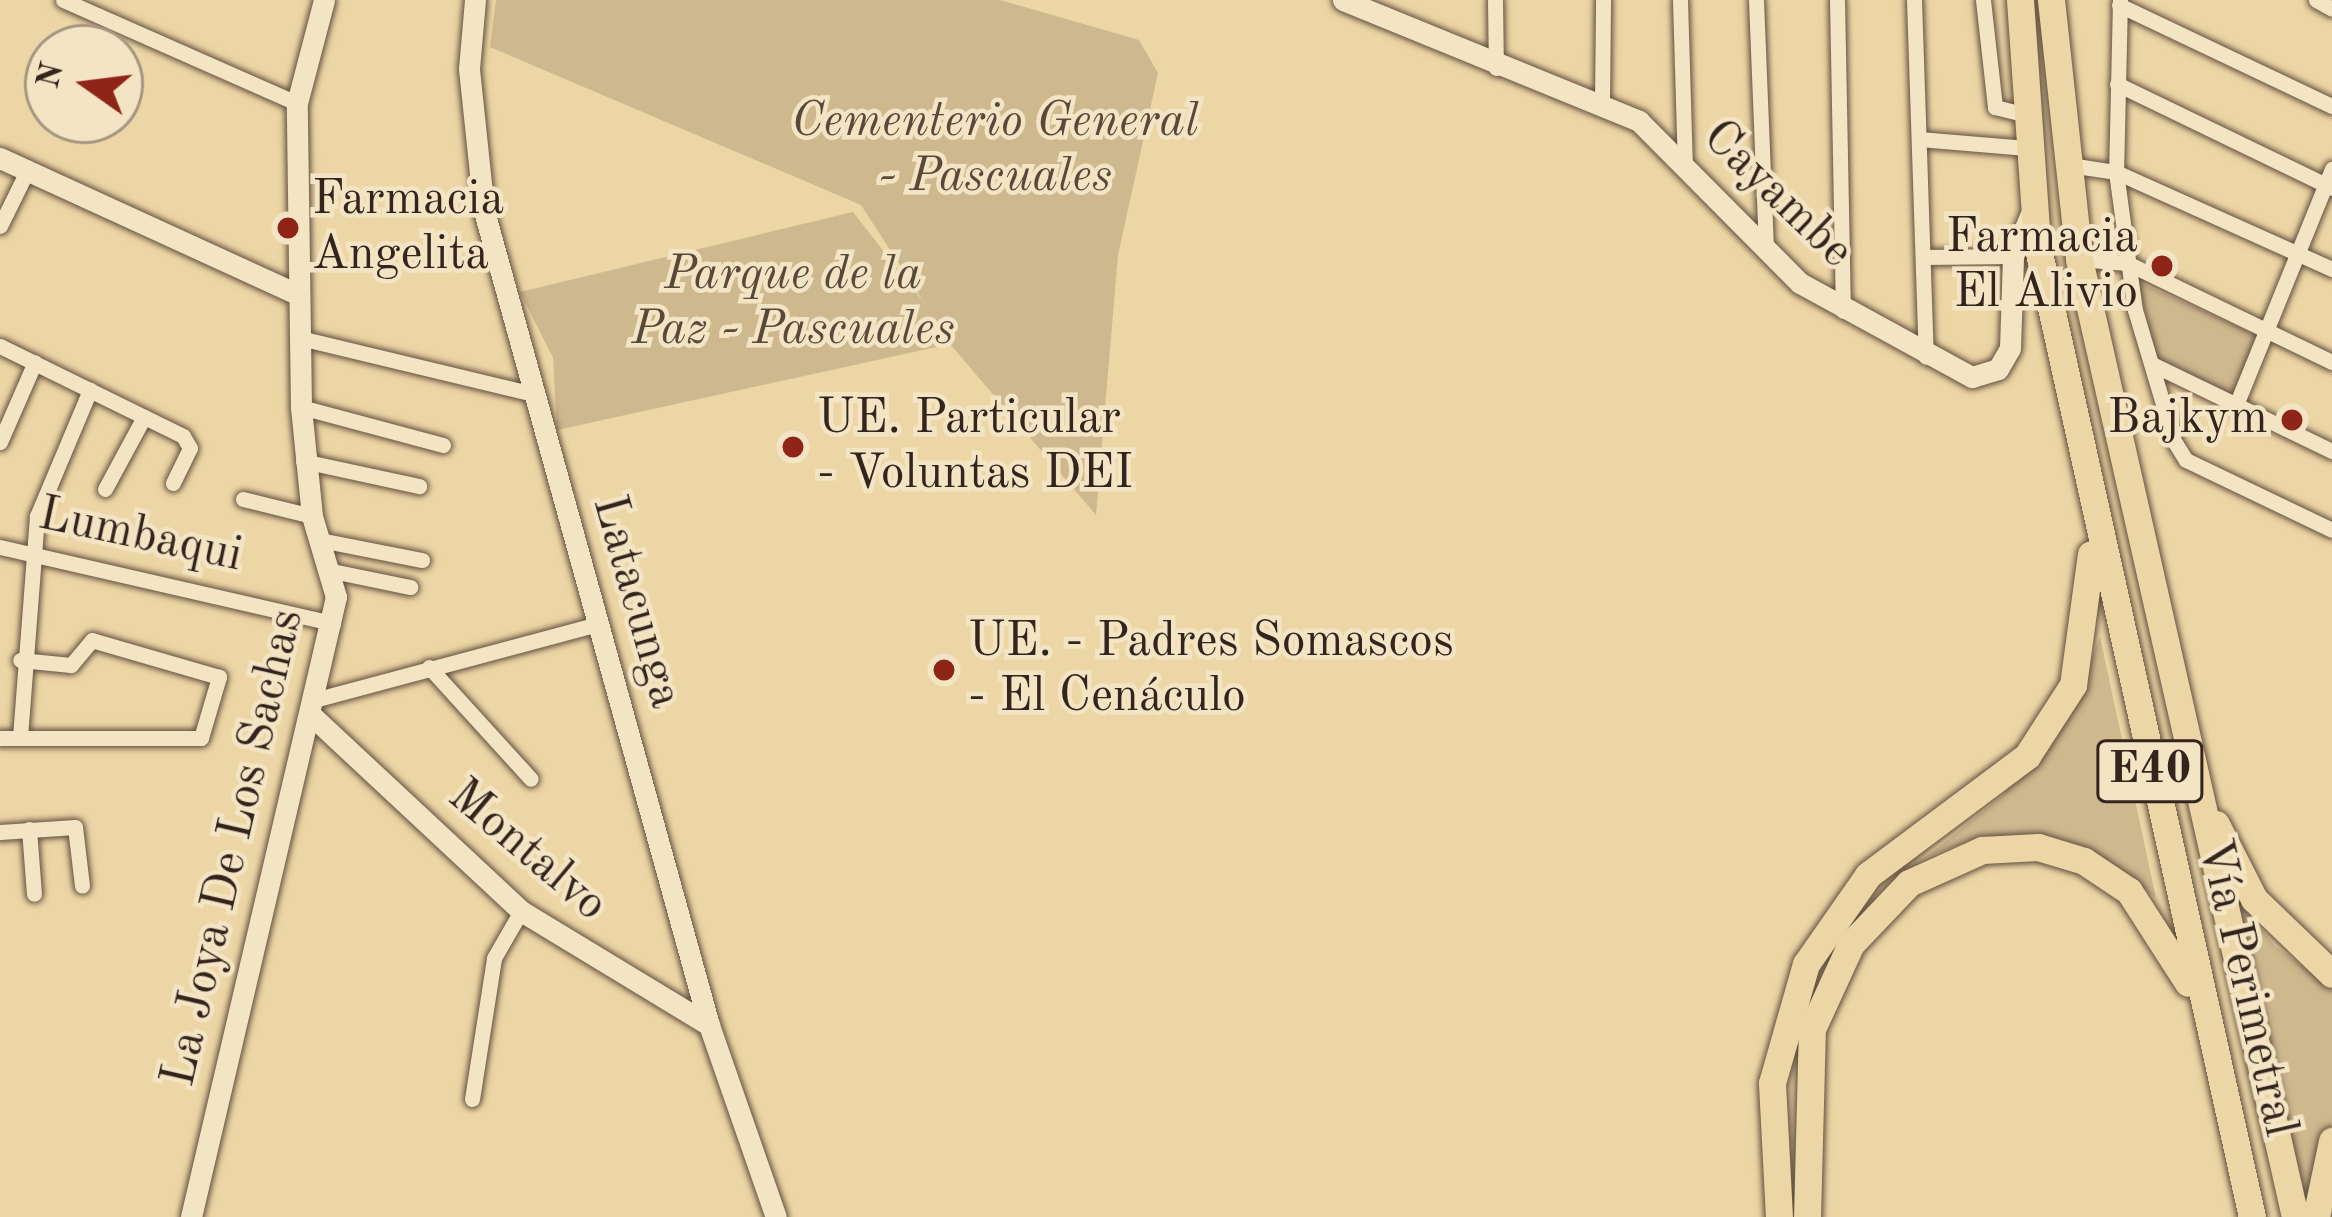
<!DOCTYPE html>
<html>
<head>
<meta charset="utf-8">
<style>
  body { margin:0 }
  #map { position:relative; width:2332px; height:1217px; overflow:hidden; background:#edd6a5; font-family:"Old Standard TT",serif }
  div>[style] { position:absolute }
  .green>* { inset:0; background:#ceb88e }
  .roads { filter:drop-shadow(0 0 3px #625040) drop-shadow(0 0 3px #625040) }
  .street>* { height:15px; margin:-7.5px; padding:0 7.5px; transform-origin:7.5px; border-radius:7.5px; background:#f3e4c4 }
  .secondary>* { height:21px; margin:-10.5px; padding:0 10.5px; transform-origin:10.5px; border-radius:10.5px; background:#f3e4c4 }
  .highway>* { height:27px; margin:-13.5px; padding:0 13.5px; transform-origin:13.5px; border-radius:13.5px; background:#edd6a5 }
  .dots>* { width:33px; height:33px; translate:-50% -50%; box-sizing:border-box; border:6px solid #f3e4c4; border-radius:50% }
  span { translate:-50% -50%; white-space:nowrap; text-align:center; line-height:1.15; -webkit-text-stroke:9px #f3e4c4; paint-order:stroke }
  .shield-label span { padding:3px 9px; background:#f3e4c4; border:3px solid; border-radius:9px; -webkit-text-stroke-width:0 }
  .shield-label { font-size:45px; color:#34241e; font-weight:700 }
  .park-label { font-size:48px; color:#5a493a; font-style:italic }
  .street-label { font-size:48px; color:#34241e }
  .poi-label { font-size:48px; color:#34241e }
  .left { translate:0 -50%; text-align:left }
  .right { translate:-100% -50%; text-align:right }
  .north { position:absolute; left:24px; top:24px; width:120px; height:120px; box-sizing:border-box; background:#f3e4c4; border:3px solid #a79782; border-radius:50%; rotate:284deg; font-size:33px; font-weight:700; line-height:48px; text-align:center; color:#34241e }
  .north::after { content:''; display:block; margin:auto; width:42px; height:54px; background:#8f2418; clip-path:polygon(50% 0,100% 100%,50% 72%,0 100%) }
</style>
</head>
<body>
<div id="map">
  <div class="green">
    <i style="clip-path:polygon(496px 0,1000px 0,1139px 40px,1158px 73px,1118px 255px,1096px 515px,950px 344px,557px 430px,553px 358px,520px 292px,853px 212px,925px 304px,861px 205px,490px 47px)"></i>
    <i style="clip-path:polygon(2138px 282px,2261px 337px,2236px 397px,2157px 362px)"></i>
    <i style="clip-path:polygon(2100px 637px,2156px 898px,2113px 864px,2048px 839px,1982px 836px,1926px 857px,2002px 796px,2069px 714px)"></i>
    <i style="clip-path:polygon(2234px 894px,2275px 946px,2332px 988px,2332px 1121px,2307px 1217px)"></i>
  </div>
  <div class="roads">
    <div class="street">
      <i style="left:63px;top:0;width:256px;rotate:23.8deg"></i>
      <i style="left:1495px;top:0;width:68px;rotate:89.2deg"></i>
      <i style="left:1680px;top:0;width:167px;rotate:88.3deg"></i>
      <i style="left:1756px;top:0;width:251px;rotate:87.7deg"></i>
      <i style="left:1837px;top:0;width:311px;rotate:88.9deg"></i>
      <i style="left:1914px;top:0;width:357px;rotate:88.1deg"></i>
      <i style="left:1983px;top:0;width:108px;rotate:83.6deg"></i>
      <i style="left:1995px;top:107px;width:30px;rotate:14deg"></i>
      <i style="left:2120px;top:0;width:172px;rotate:91.3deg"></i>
      <i style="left:2116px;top:172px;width:139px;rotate:82.2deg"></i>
      <i style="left:2135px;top:310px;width:137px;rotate:73.4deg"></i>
      <i style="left:2174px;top:441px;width:22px;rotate:58deg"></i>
      <i style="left:2186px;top:460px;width:162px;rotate:25.6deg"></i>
      <i style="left:2316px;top:0;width:18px;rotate:29deg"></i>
      <i style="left:2119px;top:5px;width:236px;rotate:25.4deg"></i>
      <i style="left:2117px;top:84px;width:239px;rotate:25.8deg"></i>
      <i style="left:1602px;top:102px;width:102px;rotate:-89.4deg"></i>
      <i style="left:1919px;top:139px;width:108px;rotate:4.8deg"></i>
      <i style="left:2063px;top:164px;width:54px;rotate:8.6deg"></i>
      <i style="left:2116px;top:172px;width:237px;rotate:24.2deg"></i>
      <i style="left:0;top:226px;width:64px;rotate:-63.8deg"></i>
      <i style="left:1923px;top:257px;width:90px;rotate:-0.6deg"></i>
      <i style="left:2079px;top:259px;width:48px;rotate:4.8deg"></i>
      <i style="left:2127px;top:263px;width:228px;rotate:25.8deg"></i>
      <i style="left:300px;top:338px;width:240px;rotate:13.5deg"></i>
      <i style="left:0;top:346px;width:204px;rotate:26.2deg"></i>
      <i style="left:183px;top:436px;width:14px;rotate:60deg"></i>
      <i style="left:190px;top:448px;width:39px;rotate:116deg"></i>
      <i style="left:2154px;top:365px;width:198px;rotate:25.8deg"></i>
      <i style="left:2236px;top:405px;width:255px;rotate:-67.9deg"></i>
      <i style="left:301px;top:407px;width:147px;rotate:15deg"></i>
      <i style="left:0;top:442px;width:87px;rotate:-66.4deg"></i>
      <i style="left:303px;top:461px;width:119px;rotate:12.2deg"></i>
      <i style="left:105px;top:489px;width:82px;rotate:-61.6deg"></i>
      <i style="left:243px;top:499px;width:71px;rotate:13.8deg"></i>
      <i style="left:320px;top:540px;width:104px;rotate:11.1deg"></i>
      <i style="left:0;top:547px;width:342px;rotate:12.9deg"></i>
      <i style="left:332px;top:571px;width:80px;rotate:11.6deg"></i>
      <i style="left:429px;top:667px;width:151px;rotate:47.7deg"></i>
      <i style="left:314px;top:700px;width:293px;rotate:-15deg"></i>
      <i style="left:20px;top:737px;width:222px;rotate:-85.6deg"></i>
      <i style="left:37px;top:516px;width:137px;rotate:-67.2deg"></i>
      <i style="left:0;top:738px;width:201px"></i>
      <i style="left:201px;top:738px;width:64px;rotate:-73.6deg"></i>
      <i style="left:219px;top:677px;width:132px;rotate:-163.8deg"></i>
      <i style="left:92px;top:640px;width:33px;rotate:130deg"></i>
      <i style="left:71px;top:665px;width:51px;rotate:-174.4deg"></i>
      <i style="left:29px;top:829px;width:65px;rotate:85.6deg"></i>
      <i style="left:0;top:832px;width:75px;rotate:-3.8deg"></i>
      <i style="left:75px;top:827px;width:59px;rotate:83.2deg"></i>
      <i style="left:472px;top:1099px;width:143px;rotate:-81.1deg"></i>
      <i style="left:494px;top:958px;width:54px;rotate:-60.1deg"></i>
    </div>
    <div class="secondary">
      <i style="left:475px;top:0;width:69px;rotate:95deg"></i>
      <i style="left:469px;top:69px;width:143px;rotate:84deg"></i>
      <i style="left:484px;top:211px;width:845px;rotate:74.55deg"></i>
      <i style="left:709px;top:1025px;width:203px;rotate:70.8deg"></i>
      <i style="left:1343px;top:0;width:320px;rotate:22.2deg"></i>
      <i style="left:1639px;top:121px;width:228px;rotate:45.2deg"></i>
      <i style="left:1800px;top:283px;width:196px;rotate:28.7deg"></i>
      <i style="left:1972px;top:377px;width:27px;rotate:-17deg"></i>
      <i style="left:1998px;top:369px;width:24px;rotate:-60deg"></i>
      <i style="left:2010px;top:348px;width:92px;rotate:-88.1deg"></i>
      <i style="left:2013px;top:256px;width:51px;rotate:-66.9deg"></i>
      <i style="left:0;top:158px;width:329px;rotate:24.6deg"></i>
      <i style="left:311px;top:715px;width:287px;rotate:43deg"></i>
      <i style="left:521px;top:911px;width:220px;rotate:31.2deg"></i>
      <i style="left:191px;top:1217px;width:637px;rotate:-76.84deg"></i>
      <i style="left:336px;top:597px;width:84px;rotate:-106.5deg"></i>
      <i style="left:312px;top:516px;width:110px;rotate:-95.8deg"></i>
      <i style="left:301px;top:407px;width:304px;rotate:-90.8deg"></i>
      <i style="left:297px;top:103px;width:106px;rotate:-75.3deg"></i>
    </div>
    <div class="highway">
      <i style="left:2020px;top:0;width:245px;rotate:86deg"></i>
      <i style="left:2037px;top:244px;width:996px;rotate:77.54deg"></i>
      <i style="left:2051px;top:0;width:261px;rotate:83.8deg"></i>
      <i style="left:2079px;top:259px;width:982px;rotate:77.29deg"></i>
      <i style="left:2216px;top:824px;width:84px;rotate:63.1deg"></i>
      <i style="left:2254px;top:899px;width:108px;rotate:43.9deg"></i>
      <i style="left:1779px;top:1217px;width:134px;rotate:-93deg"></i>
      <i style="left:1772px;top:1083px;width:124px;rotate:-74.1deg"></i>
      <i style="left:1806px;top:964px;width:108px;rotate:-55.1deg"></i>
      <i style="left:1868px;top:875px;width:199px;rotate:-36.8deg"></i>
      <i style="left:2027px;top:756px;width:85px;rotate:-57.1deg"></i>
      <i style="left:2073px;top:685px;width:132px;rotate:-82.2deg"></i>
      <i style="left:1807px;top:1217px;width:188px;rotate:-88.5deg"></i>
      <i style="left:1812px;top:1029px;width:94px;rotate:-65.4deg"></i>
      <i style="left:1851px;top:944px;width:84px;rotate:-46.4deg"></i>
      <i style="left:1909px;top:883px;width:80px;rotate:-24.3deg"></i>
      <i style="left:1982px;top:850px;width:56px;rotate:-3.1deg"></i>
      <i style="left:2038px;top:847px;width:48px;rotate:16.9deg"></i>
      <i style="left:2084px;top:861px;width:54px;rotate:33.7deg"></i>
      <i style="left:2129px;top:891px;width:109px;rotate:57.3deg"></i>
      <i style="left:2316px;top:1217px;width:78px;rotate:-78.1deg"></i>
    </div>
  </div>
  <div class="dots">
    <i style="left:288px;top:228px;background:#8f2418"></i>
    <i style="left:2162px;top:266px;background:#8f2418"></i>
    <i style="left:2292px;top:420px;background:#8f2418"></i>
    <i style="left:793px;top:447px;background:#8f2418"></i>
    <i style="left:944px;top:670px;background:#8f2418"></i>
  </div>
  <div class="shield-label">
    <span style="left:2150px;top:771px">E40</span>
  </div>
  <div class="park-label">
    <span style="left:995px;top:150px">Cementerio General<br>- Pascuales</span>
    <span style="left:793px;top:303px">Parque de la<br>Paz - Pascuales</span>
  </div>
  <div class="street-label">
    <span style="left:1777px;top:195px;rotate:44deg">Cayambe</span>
    <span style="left:140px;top:536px;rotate:12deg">Lumbaqui</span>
    <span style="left:636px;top:602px;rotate:74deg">Latacunga</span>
    <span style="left:234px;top:848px;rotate:-77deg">La Joya De Los Sachas</span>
    <span style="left:527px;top:851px;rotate:40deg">Montalvo</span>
    <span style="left:2246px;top:988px;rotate:77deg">Vía Perimetral</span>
  </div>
  <div class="poi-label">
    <span class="left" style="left:312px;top:228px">Farmacia<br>Angelita</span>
    <span class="right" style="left:2138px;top:266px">Farmacia<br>El Alivio</span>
    <span class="left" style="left:817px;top:447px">UE. Particular<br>- Voluntas DEI</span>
    <span class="right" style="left:2268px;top:420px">Bajkym</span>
    <span class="left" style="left:968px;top:670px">UE. - Padres Somascos<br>- El Cenáculo</span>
  </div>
  <div class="north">N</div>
</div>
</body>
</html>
